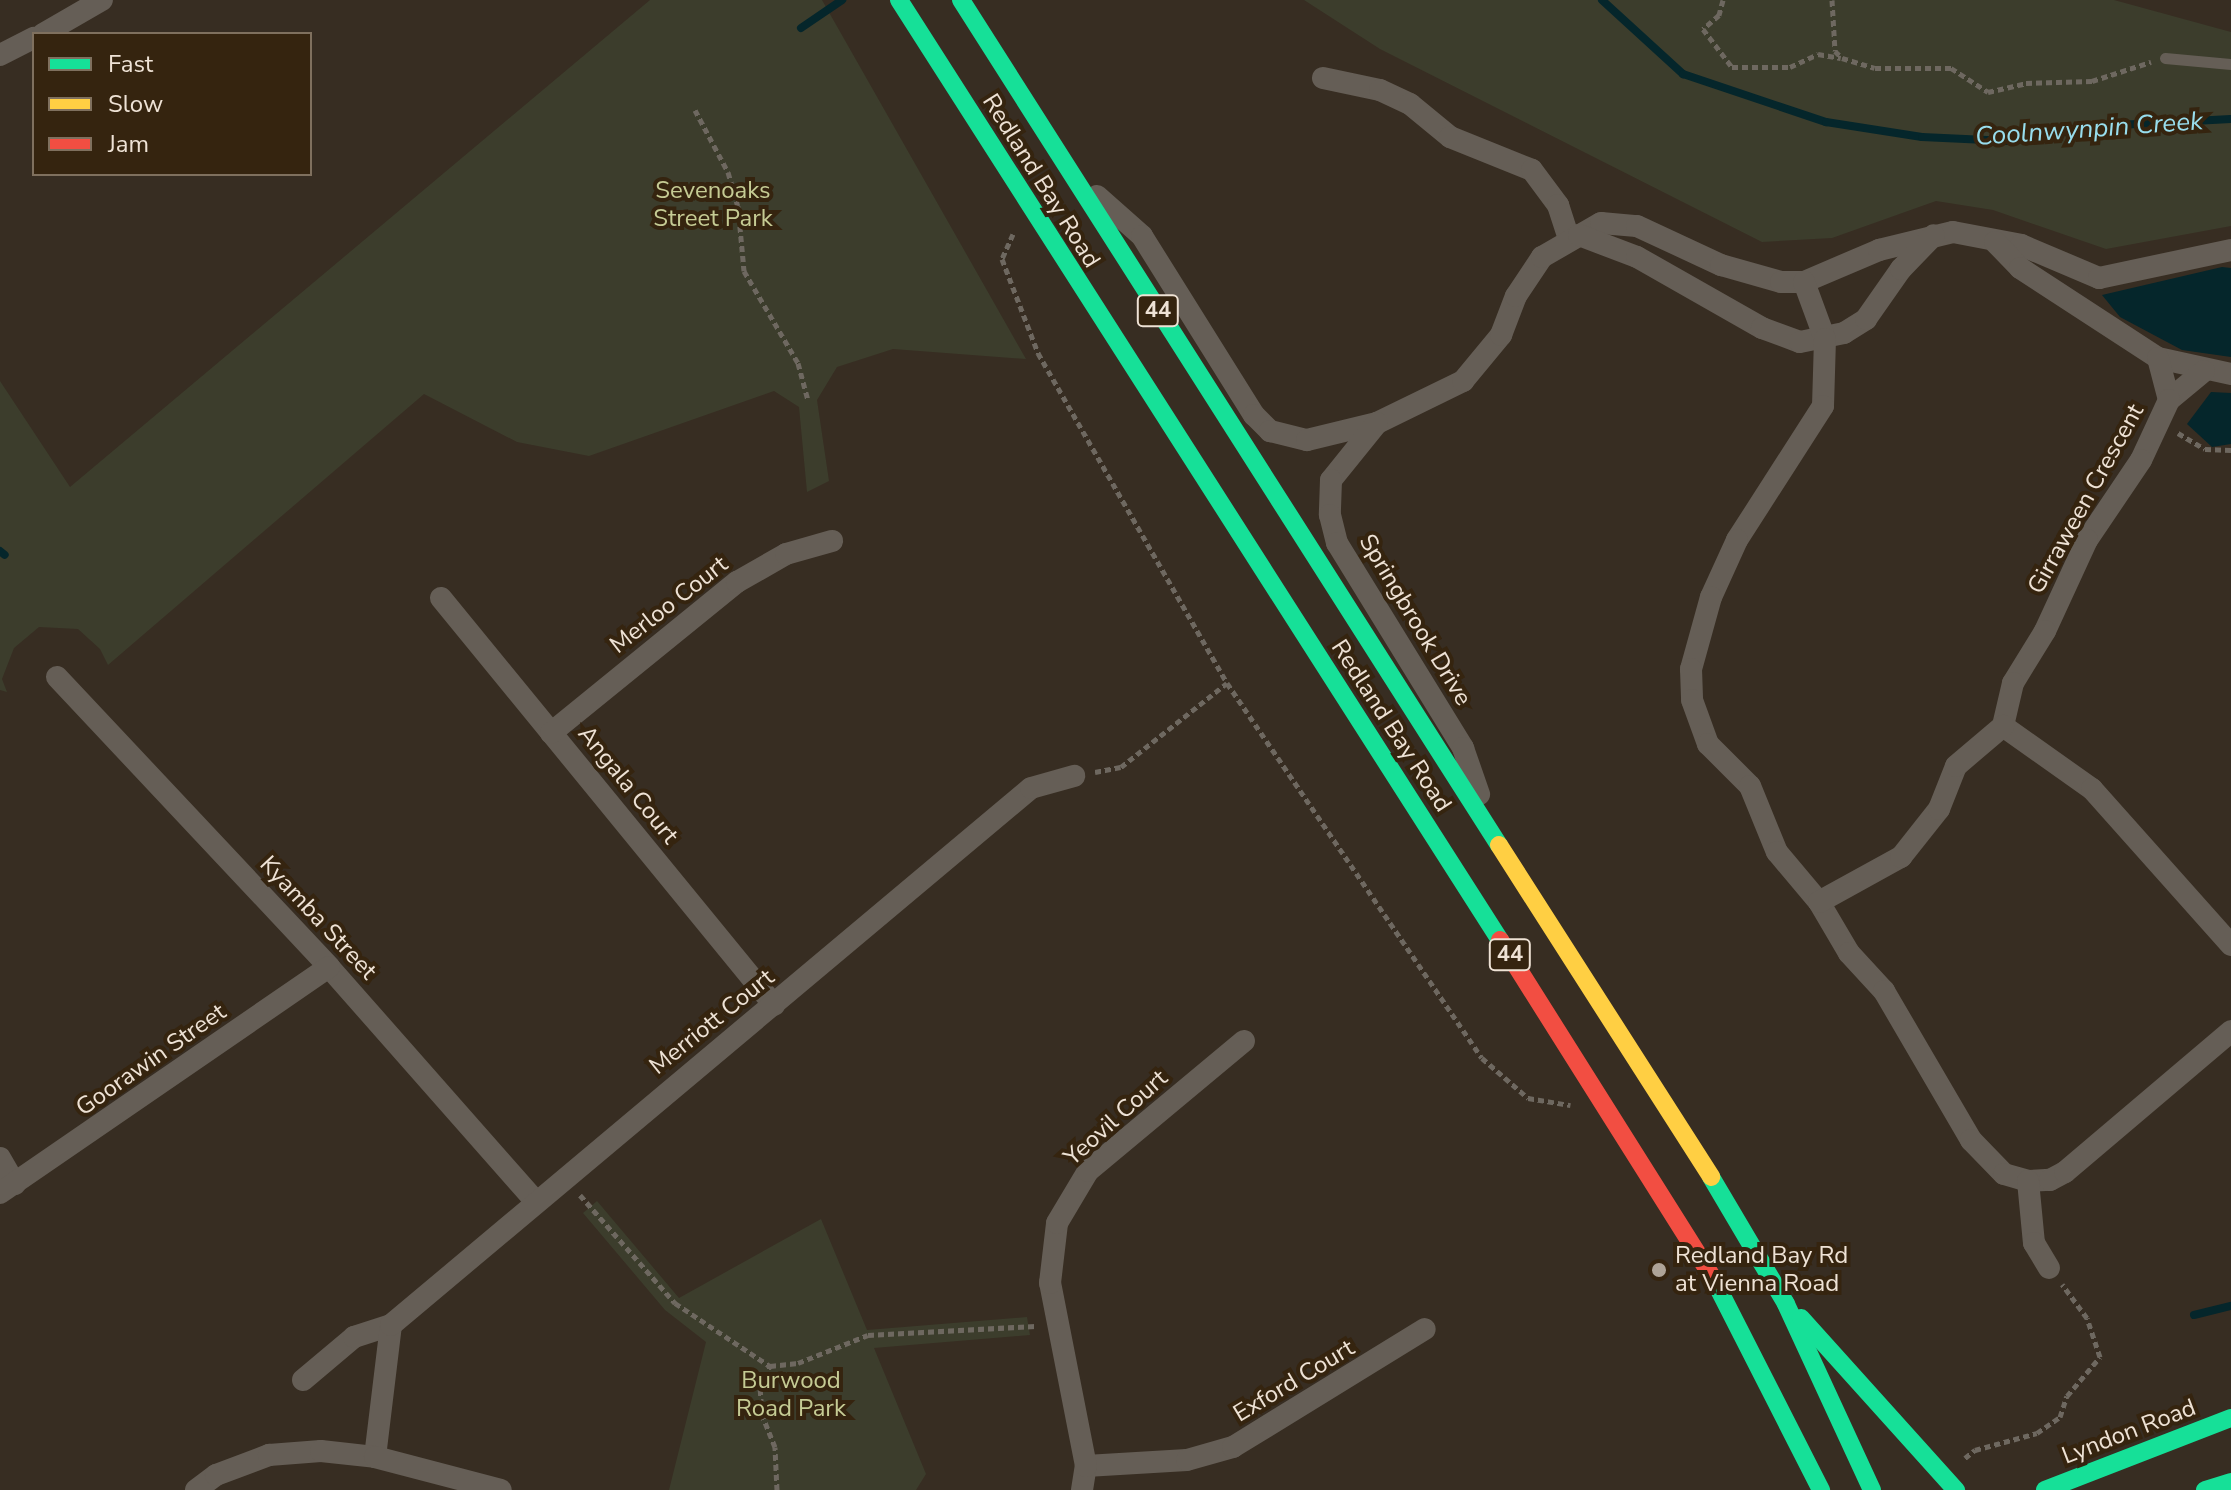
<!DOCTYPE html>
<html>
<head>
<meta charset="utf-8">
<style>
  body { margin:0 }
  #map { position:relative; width:2231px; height:1490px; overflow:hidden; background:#372d22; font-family:"Nunito Sans",sans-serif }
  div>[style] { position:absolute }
  .green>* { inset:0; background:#3c3d2c }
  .water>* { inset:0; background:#05262b }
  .stream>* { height:8px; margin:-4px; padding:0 4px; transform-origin:4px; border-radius:4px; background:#05262b }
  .path>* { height:5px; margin-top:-2.5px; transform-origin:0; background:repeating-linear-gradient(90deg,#6e6860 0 6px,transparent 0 10px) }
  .lane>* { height:11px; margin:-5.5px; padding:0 5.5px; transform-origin:5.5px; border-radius:5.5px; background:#655e56 }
  .street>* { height:22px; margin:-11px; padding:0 11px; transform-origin:11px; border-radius:11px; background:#655e56 }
  .fast>* { height:18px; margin:-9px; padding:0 9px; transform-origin:9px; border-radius:9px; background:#16e098 }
  .slow>* { height:18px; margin:-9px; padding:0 9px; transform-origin:9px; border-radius:9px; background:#ffcf43 }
  .jam>* { height:18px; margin:-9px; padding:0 9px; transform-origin:9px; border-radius:9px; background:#f24e42 }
  .dots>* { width:22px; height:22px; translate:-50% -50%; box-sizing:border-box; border:4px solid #35240f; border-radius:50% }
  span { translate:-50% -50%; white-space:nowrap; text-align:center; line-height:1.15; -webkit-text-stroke:8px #35240f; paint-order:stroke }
  .shield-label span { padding:2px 6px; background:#35240f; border:2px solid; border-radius:6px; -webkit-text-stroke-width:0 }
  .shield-label { font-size:22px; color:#eee2d5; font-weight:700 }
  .street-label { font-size:24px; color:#eee2d5 }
  .park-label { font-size:24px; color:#c5cb94 }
  .poi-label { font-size:24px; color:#eee2d5 }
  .left { translate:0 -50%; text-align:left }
  .water-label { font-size:26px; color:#98dded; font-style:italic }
  .legend { position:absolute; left:32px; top:32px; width:280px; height:144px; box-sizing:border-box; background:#35240f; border:2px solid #7f705e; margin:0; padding:10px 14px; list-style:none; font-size:24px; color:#eee2d5 }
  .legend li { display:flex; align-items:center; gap:16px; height:40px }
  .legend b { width:40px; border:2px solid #7f705e }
</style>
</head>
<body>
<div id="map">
  <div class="green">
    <i style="clip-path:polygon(650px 0,822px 0,1026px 359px,893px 349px,837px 367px,817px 400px,829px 481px,807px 492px,799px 407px,774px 391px,589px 456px,517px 442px,424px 394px,108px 665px,100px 649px,78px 629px,39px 627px,14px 648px,2px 679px,7px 692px,0 690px,0 381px,70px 487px)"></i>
    <i style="clip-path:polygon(1304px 0,2114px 0,2231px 32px,2231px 226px,2106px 249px,1993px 210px,1936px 201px,1832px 238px,1762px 242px,1380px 49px)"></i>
    <i style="clip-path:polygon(597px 1201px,679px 1298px,821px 1219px,867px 1330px,1027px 1317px,1030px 1335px,874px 1348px,926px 1474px,916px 1490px,669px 1490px,706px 1342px,665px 1310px,583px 1213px)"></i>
  </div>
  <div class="water">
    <i style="clip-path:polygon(2222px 267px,2231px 268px,2231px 357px,2182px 350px,2120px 317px,2102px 295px)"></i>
    <i style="clip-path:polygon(2211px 392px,2231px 393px,2231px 444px,2212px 447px,2187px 424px)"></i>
  </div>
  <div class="stream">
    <i style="left:1602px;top:0;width:110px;rotate:42.4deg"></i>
    <i style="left:1683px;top:74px;width:151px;rotate:18.6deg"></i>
    <i style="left:1826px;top:122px;width:97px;rotate:8.9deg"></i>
    <i style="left:1922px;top:137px;width:86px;rotate:2.7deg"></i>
    <i style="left:2008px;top:141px;width:93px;rotate:-9.3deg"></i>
    <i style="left:2100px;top:126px;width:131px;rotate:-3.1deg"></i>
    <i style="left:801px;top:28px;width:50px;rotate:-34.3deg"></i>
    <i style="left:0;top:551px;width:6px;rotate:39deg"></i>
    <i style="left:2194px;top:1315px;width:38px;rotate:-14deg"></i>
  </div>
  <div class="path">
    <i style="left:1723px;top:0;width:16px;rotate:105deg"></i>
    <i style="left:1719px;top:15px;width:21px;rotate:139deg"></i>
    <i style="left:1703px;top:29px;width:48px;rotate:52.7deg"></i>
    <i style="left:1732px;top:67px;width:58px"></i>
    <i style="left:1790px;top:67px;width:31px;rotate:-25deg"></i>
    <i style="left:1818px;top:54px;width:23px;rotate:10deg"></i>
    <i style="left:1832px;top:0;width:51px;rotate:86.6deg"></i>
    <i style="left:1835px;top:51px;width:10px;rotate:45deg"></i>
    <i style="left:1842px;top:58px;width:34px;rotate:17deg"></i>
    <i style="left:1875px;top:68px;width:76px"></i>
    <i style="left:1951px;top:68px;width:44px;rotate:33deg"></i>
    <i style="left:1988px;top:92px;width:39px;rotate:-13deg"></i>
    <i style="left:2026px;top:83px;width:66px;rotate:-1.7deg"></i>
    <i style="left:2092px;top:81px;width:62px;rotate:-17.9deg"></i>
    <i style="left:695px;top:110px;width:70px;rotate:62deg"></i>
    <i style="left:728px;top:172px;width:35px;rotate:74deg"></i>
    <i style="left:738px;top:206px;width:65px;rotate:84.7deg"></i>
    <i style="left:744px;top:271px;width:107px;rotate:59.6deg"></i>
    <i style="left:798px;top:363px;width:39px;rotate:75deg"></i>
    <i style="left:1013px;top:234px;width:27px;rotate:114deg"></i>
    <i style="left:1002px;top:259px;width:101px;rotate:69deg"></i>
    <i style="left:1038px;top:353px;width:380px;rotate:60.2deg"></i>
    <i style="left:1227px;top:683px;width:453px;rotate:55.8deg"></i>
    <i style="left:1482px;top:1058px;width:61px;rotate:41deg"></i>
    <i style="left:1528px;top:1098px;width:43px;rotate:9.5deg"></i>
    <i style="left:2178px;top:433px;width:31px;rotate:31deg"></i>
    <i style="left:2205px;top:449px;width:26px;rotate:2deg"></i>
    <i style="left:1095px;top:772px;width:26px;rotate:-11deg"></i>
    <i style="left:1121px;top:767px;width:135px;rotate:-38.4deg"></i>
    <i style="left:580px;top:1195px;width:144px;rotate:48.7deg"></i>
    <i style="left:675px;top:1303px;width:114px;rotate:33.6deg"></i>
    <i style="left:1965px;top:1458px;width:13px;rotate:-39deg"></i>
    <i style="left:1975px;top:1450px;width:64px;rotate:-15.3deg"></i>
    <i style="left:2037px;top:1433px;width:28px;rotate:-35deg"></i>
    <i style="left:2060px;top:1417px;width:22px;rotate:-72deg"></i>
    <i style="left:2067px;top:1396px;width:51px;rotate:-49.8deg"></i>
    <i style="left:2100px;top:1357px;width:41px;rotate:-108.4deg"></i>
    <i style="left:2087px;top:1318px;width:42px;rotate:-126.3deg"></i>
    <i style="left:777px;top:1490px;width:43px;rotate:-92.7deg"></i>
    <i style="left:775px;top:1447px;width:35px;rotate:-112deg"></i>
    <i style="left:762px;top:1415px;width:28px;rotate:-94deg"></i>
    <i style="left:760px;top:1387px;width:23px;rotate:-65deg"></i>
    <i style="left:770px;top:1366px;width:28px;rotate:-6deg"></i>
    <i style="left:798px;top:1363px;width:75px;rotate:-21.8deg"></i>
    <i style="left:868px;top:1335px;width:168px;rotate:-3.1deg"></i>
  </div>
  <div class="lane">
    <i style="left:2165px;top:58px;width:66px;rotate:5.2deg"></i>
  </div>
  <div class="street">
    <i style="left:43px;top:34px;width:68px;rotate:-30deg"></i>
    <i style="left:0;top:55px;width:38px;rotate:-27deg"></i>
    <i style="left:1323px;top:78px;width:58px;rotate:11.9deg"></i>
    <i style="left:1380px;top:90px;width:33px;rotate:25deg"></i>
    <i style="left:1410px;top:104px;width:52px;rotate:39.5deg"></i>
    <i style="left:1450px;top:137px;width:88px;rotate:21.9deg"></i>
    <i style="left:1532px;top:170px;width:44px;rotate:53.4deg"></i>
    <i style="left:1558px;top:205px;width:35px;rotate:72deg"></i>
    <i style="left:1097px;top:196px;width:60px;rotate:41.6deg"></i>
    <i style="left:1142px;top:236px;width:211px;rotate:58deg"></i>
    <i style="left:1254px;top:415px;width:23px;rotate:45deg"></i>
    <i style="left:1270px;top:431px;width:38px;rotate:14deg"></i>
    <i style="left:1307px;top:440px;width:72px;rotate:-13.7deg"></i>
    <i style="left:1377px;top:423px;width:96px;rotate:-26deg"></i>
    <i style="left:1463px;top:381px;width:60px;rotate:-50.4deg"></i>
    <i style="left:1501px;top:335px;width:42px;rotate:-69deg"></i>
    <i style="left:1516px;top:296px;width:47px;rotate:-56.3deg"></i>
    <i style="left:1542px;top:257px;width:68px;rotate:-30deg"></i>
    <i style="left:1601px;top:223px;width:36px;rotate:5deg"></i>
    <i style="left:1637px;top:226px;width:93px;rotate:24.9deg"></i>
    <i style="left:1721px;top:265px;width:62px;rotate:15.8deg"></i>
    <i style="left:1781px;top:282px;width:23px"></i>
    <i style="left:1804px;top:282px;width:82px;rotate:-23.1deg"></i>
    <i style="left:1879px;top:250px;width:76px;rotate:-13.7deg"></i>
    <i style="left:1953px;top:232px;width:69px;rotate:10.8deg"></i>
    <i style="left:2021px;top:245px;width:85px;rotate:22.9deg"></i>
    <i style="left:2099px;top:278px;width:135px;rotate:-12deg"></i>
    <i style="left:1579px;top:235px;width:62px;rotate:20.8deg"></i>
    <i style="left:1637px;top:257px;width:144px;rotate:29.6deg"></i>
    <i style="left:1762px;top:328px;width:40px;rotate:20.2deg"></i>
    <i style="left:1800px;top:342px;width:45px;rotate:-11.6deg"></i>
    <i style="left:1844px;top:333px;width:26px;rotate:-32deg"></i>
    <i style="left:1866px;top:319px;width:61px;rotate:-55deg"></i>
    <i style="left:1901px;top:269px;width:47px;rotate:-45.9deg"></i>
    <i style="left:1995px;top:242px;width:36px;rotate:46deg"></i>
    <i style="left:2020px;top:268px;width:165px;rotate:33.1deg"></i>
    <i style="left:2158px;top:358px;width:75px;rotate:12.4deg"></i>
    <i style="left:1804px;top:282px;width:61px;rotate:69.8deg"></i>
    <i style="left:1825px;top:339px;width:67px;rotate:91.7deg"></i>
    <i style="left:1823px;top:406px;width:159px;rotate:122.7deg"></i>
    <i style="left:1737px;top:540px;width:63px;rotate:114.5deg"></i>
    <i style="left:1711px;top:597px;width:75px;rotate:105.5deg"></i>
    <i style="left:1691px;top:669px;width:31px;rotate:88deg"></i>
    <i style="left:1692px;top:700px;width:47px;rotate:70deg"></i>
    <i style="left:1708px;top:744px;width:59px;rotate:45deg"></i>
    <i style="left:1750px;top:786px;width:71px;rotate:67.8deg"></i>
    <i style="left:1777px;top:852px;width:65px;rotate:50deg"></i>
    <i style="left:1819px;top:902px;width:59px;rotate:59.5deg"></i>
    <i style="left:1849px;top:953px;width:52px;rotate:47.4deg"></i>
    <i style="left:1884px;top:991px;width:173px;rotate:59.7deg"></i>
    <i style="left:1971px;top:1140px;width:47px;rotate:45.9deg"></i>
    <i style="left:2004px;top:1174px;width:25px;rotate:16deg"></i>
    <i style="left:2028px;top:1181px;width:22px;rotate:-3deg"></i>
    <i style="left:2050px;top:1180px;width:17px;rotate:-28deg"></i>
    <i style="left:2065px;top:1172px;width:218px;rotate:-40.3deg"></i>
    <i style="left:2158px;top:358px;width:43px;rotate:75.3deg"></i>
    <i style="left:2204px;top:371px;width:45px;rotate:140.4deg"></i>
    <i style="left:2169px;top:400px;width:66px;rotate:115deg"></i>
    <i style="left:2141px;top:460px;width:97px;rotate:124deg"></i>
    <i style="left:2087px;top:540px;width:100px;rotate:114.8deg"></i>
    <i style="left:2045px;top:631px;width:61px;rotate:121.6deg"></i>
    <i style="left:2013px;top:683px;width:44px;rotate:103.1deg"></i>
    <i style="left:2003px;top:726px;width:109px;rotate:35.3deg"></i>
    <i style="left:2092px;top:789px;width:209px;rotate:48.3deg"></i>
    <i style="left:1377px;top:423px;width:73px;rotate:128.9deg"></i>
    <i style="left:1331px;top:480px;width:35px;rotate:92deg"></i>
    <i style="left:1330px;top:515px;width:29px;rotate:76deg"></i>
    <i style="left:1337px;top:543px;width:241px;rotate:58.4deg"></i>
    <i style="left:1463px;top:748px;width:49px;rotate:70.8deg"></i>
    <i style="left:441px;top:598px;width:526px;rotate:50.71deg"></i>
    <i style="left:57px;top:677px;width:398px;rotate:46.8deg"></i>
    <i style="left:329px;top:967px;width:312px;rotate:48.6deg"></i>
    <i style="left:551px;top:733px;width:240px;rotate:-39.1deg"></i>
    <i style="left:737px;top:582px;width:56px;rotate:-29.7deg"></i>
    <i style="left:786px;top:554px;width:48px;rotate:-15.8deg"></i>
    <i style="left:1819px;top:902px;width:94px;rotate:-28.8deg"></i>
    <i style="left:1901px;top:857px;width:61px;rotate:-51.6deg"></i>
    <i style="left:1939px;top:809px;width:46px;rotate:-68.4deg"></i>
    <i style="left:1956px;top:766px;width:62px;rotate:-40.4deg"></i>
    <i style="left:0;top:1158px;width:30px;rotate:60deg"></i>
    <i style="left:2028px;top:1181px;width:62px;rotate:84.5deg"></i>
    <i style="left:2034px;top:1243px;width:29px;rotate:59deg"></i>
    <i style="left:0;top:1193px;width:399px;rotate:-34.5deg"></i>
    <i style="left:303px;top:1380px;width:67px;rotate:-40.1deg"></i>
    <i style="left:354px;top:1337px;width:39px;rotate:-18deg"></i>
    <i style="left:375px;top:1457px;width:133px;rotate:-83.1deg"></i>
    <i style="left:391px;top:1325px;width:835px;rotate:-40deg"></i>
    <i style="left:1031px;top:788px;width:45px;rotate:-15.6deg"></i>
    <i style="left:1086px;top:1466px;width:101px;rotate:-3.4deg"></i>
    <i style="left:1187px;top:1460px;width:48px;rotate:-15.8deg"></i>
    <i style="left:1233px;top:1447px;width:225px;rotate:-31.6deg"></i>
    <i style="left:196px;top:1490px;width:25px;rotate:-37deg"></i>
    <i style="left:216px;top:1475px;width:57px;rotate:-20.7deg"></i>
    <i style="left:269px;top:1455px;width:52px;rotate:-4.4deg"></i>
    <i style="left:321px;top:1451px;width:54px;rotate:6.3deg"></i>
    <i style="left:375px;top:1457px;width:130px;rotate:14.7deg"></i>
    <i style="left:1082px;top:1490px;width:24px;rotate:-81deg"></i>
    <i style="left:1086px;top:1466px;width:187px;rotate:-101.1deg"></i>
    <i style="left:1050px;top:1283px;width:60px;rotate:-83.3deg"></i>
    <i style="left:1057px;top:1223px;width:61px;rotate:-59.2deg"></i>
    <i style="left:1088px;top:1171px;width:203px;rotate:-39.8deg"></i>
  </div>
  <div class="fast">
    <i style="left:899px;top:0;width:1116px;rotate:57.41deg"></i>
    <i style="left:961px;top:0;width:1002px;rotate:57.52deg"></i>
    <i style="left:1711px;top:1177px;width:147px;rotate:59.4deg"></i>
    <i style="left:1786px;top:1304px;width:205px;rotate:65.2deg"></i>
    <i style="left:1714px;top:1280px;width:236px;rotate:63deg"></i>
    <i style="left:1801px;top:1318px;width:232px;rotate:48deg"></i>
    <i style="left:2045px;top:1490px;width:199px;rotate:-21.2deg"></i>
    <i style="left:2205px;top:1490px;width:27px;rotate:-17deg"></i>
  </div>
  <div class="slow">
    <i style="left:1499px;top:845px;width:394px;rotate:57.4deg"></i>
  </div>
  <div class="jam">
    <i style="left:1500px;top:940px;width:402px;rotate:57.8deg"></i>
  </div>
  <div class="dots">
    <i style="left:1659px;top:1270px;background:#aea396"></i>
  </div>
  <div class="shield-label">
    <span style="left:1158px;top:311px">44</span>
    <span style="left:1510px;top:955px">44</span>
  </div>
  <div class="street-label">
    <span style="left:1041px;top:181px;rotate:58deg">Redland Bay Road</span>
    <span style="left:2086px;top:499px;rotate:-61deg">Girraween Crescent</span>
    <span style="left:669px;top:605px;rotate:-38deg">Merloo Court</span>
    <span style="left:1415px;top:620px;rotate:59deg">Springbrook Drive</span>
    <span style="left:1391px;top:726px;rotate:57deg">Redland Bay Road</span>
    <span style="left:628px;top:785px;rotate:51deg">Angala Court</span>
    <span style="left:318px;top:918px;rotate:47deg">Kyamba Street</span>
    <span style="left:712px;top:1022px;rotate:-39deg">Merriott Court</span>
    <span style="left:151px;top:1060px;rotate:-35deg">Goorawin Street</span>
    <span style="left:1116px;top:1118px;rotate:-42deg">Yeovil Court</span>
    <span style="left:1294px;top:1381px;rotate:-31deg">Exford Court</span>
    <span style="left:2129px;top:1432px;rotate:-21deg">Lyndon Road</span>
  </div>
  <div class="park-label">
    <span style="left:713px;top:205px">Sevenoaks<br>Street Park</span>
    <span style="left:791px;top:1395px">Burwood<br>Road Park</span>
  </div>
  <div class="poi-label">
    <span class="left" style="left:1675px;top:1270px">Redland Bay Rd<br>at Vienna Road</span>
  </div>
  <div class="water-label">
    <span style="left:2089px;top:129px;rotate:-4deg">Coolnwynpin Creek</span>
  </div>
  <ul class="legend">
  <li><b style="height:10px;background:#16e098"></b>Fast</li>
  <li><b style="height:10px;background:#ffcf43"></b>Slow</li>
  <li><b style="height:10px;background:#f24e42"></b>Jam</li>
  </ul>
</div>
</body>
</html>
